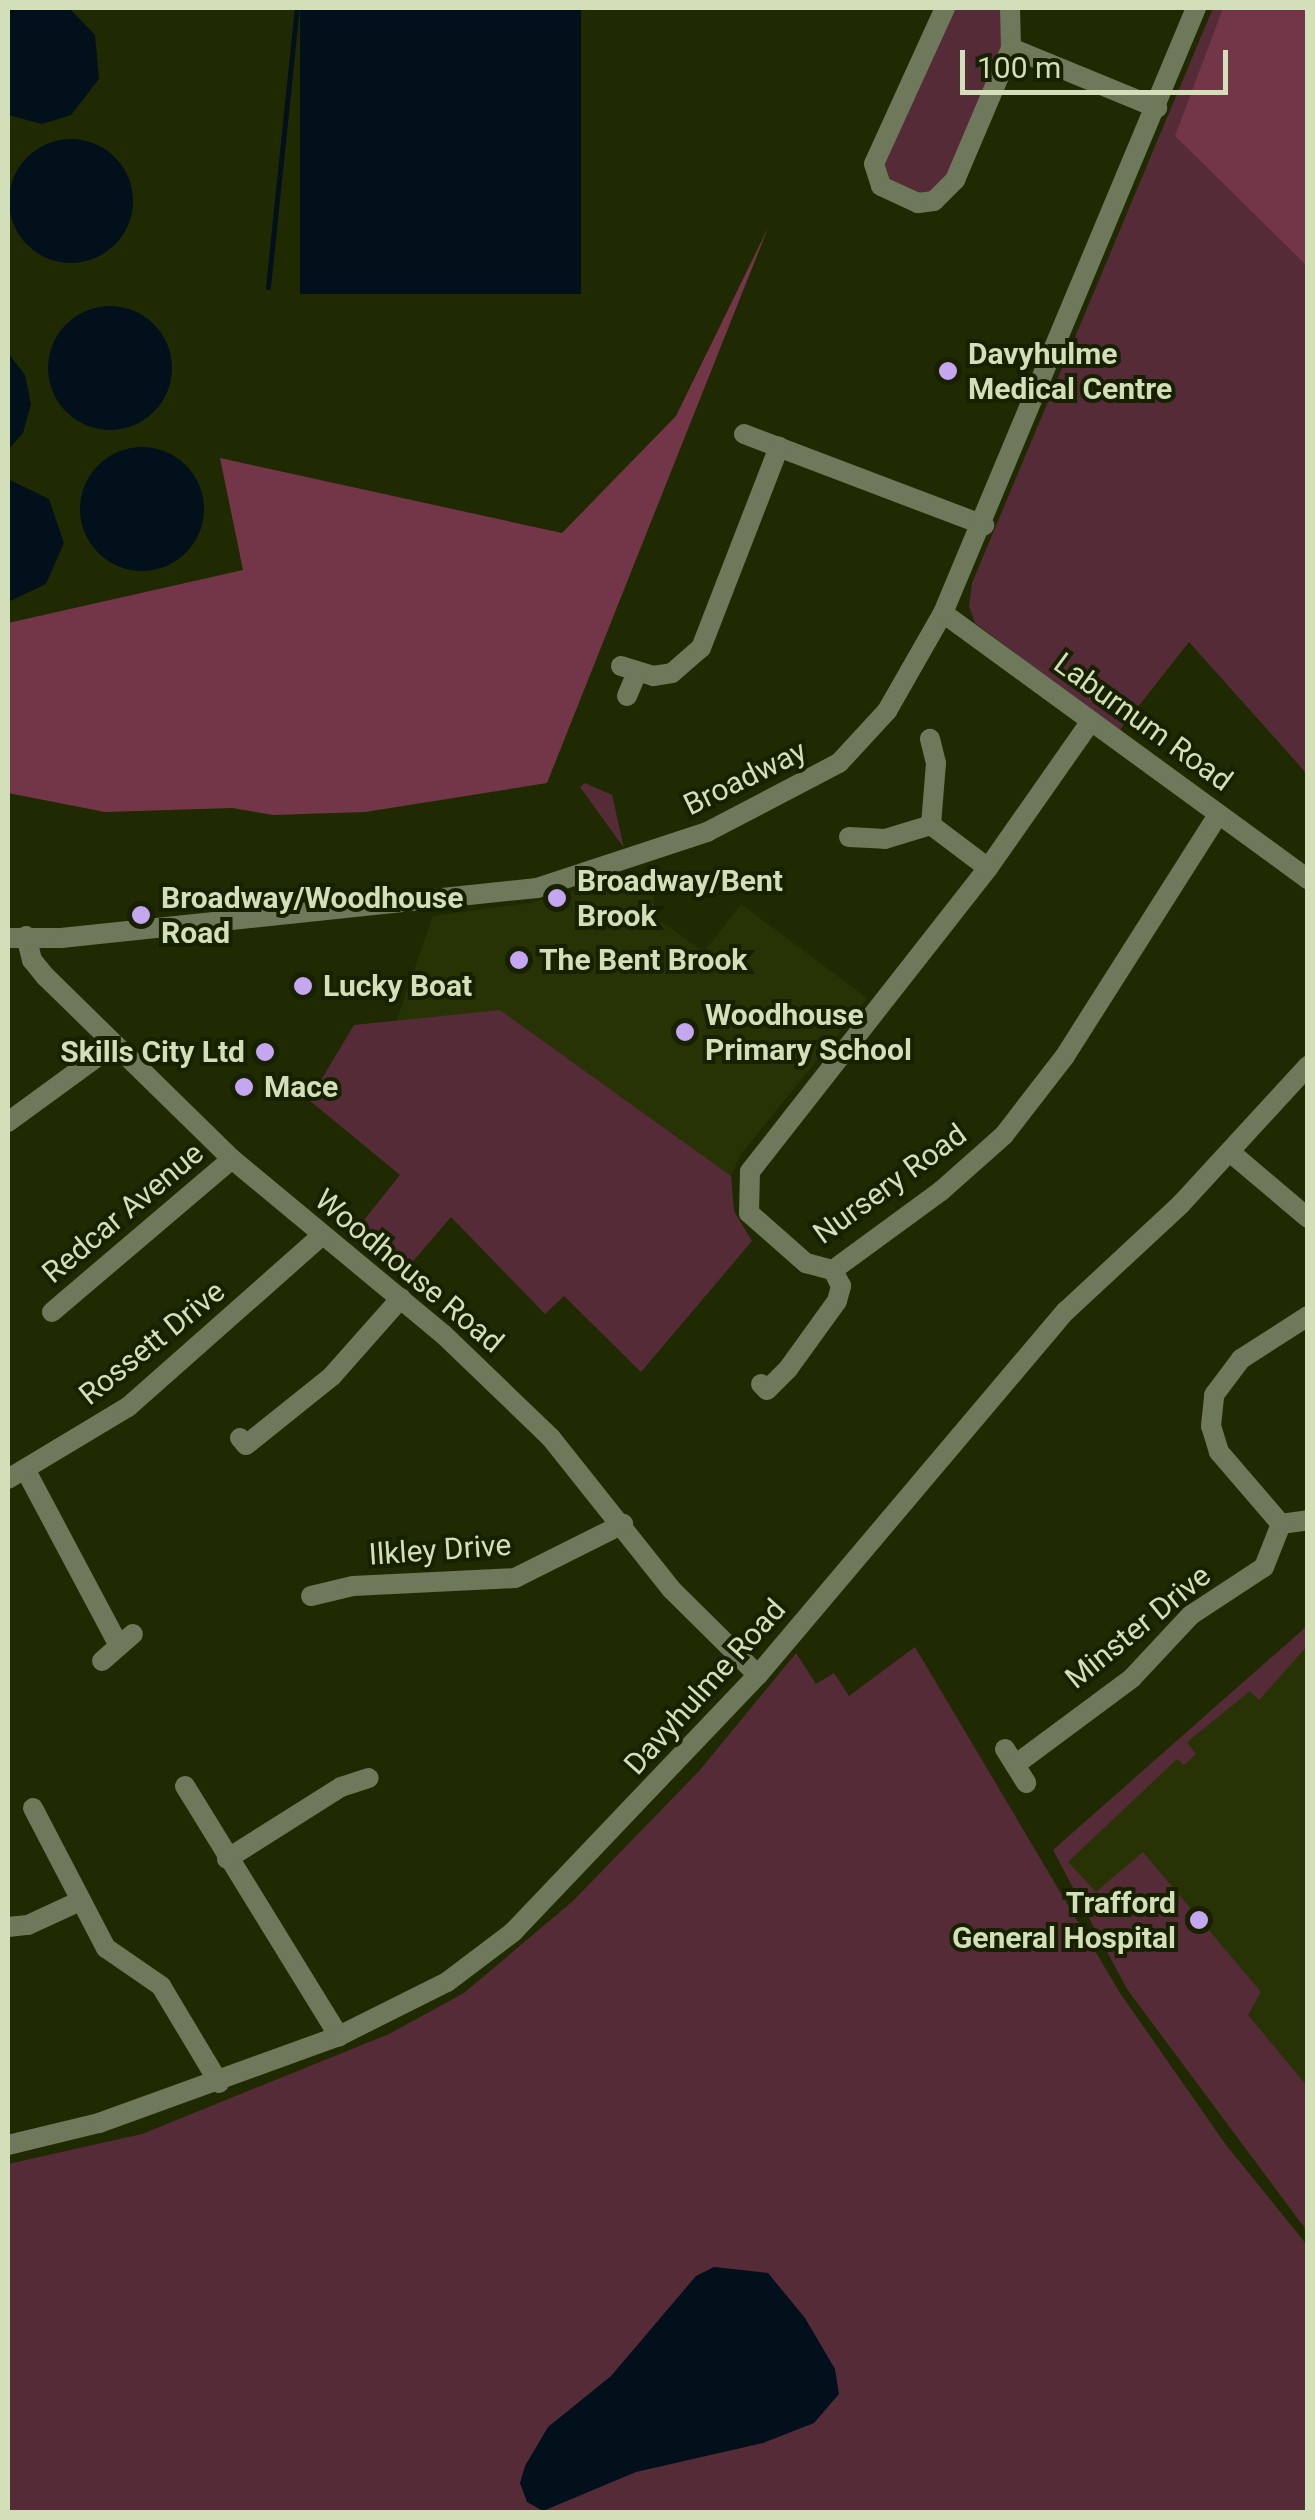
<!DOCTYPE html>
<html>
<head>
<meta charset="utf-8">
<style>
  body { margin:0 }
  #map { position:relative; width:1315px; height:2520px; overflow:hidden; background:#202a02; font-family:Roboto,sans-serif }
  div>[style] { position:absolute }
  .built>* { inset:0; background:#283305 }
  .green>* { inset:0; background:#552b37 }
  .forest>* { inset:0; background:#723648 }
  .water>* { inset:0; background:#02101c; transform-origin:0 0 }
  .round { border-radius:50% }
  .stream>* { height:5px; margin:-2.5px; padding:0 2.5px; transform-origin:2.5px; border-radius:2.5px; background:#02101c }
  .minor>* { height:20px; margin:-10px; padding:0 10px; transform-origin:10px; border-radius:10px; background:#6e785a }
  .tertiary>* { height:20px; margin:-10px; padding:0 10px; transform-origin:10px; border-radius:10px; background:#6e785a }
  .dots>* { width:28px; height:28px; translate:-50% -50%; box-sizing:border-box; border:5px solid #172100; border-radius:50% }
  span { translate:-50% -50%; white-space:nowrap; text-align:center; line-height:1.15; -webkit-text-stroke:8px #172100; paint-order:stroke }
  .poi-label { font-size:30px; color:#d2dfb9; font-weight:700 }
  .left { translate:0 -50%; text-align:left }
  .right { translate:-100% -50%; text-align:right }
  .street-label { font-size:30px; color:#d2dfb9 }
  .frame { position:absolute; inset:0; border:10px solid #d2dfb9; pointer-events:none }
  .scale { position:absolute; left:960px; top:50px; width:268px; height:45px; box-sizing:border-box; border:5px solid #d2dfb9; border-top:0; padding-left:12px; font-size:30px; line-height:35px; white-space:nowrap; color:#d2dfb9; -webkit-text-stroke:8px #172100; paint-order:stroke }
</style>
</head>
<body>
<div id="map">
  <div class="built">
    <i style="clip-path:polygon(650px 870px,656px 918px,704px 952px,741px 904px,867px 998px,741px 1154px,731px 1176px,500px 1010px,395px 1025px,433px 916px,530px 903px)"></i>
    <i style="clip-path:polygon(1307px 1626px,1307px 2231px,1127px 1989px,1053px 1850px)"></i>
  </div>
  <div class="green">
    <i style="clip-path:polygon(953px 8px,1002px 8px,1006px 39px,953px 169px,929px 194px,920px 193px,887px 178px,880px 166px)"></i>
    <i style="clip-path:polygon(1213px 8px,1307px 8px,1307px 774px,1189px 642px,1119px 731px,975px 623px,969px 606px,972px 583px)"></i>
    <i style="clip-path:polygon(585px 783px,612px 795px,624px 848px,580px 787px)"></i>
    <i style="clip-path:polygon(500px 1010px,731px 1176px,734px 1211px,752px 1241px,641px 1372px,564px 1296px,545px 1314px,451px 1217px,402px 1274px,352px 1235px,400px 1175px,309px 1100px,354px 1025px)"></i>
    <i style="clip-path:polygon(1307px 1626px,1307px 1646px,1259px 1700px,1250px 1691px,1187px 1742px,1196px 1754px,1184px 1765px,1177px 1759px,1068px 1862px,1096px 1892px,1143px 1852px,1261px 1992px,1248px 2015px,1307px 2086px,1307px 2231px,1127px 1989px,1053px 1850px)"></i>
    <i style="clip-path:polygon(915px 1647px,1120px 1993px,1226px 2145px,1307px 2245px,1307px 2512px,8px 2512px,8px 2164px,142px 2134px,389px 2034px,464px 1993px,573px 1901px,700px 1770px,796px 1653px,816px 1684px,834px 1673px,849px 1696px)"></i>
  </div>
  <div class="forest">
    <i style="clip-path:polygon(1223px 8px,1307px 8px,1307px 266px,1175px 136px)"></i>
    <i style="clip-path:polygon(768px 228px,547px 783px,365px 812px,273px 815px,232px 808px,105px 812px,8px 793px,8px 623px,243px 570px,220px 458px,562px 533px,676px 416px)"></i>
  </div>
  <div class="water">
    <i style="clip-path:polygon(8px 8px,69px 8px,95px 35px,99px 79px,71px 115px,42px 124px,8px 115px)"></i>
    <i style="left:300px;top:8px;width:281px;height:286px"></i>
    <i class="round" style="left:9px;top:139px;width:124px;height:124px"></i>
    <i class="round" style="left:48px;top:306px;width:124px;height:124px"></i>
    <i style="clip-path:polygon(8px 353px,25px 375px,31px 404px,23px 433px,8px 450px)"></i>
    <i class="round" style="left:80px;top:447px;width:124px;height:124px"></i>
    <i style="clip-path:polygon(8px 479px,49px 499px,64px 543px,46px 584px,8px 602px)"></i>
    <i style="clip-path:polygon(714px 2267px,768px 2273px,805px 2318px,835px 2369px,839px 2394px,814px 2423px,763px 2443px,636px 2472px,543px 2511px,527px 2502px,520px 2483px,525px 2466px,548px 2427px,611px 2376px,696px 2276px)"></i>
  </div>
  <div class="stream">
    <i style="left:268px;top:287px;width:281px;rotate:-84.1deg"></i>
  </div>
  <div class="minor">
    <i style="left:945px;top:8px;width:171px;rotate:114.5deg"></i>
    <i style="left:874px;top:164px;width:23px;rotate:72deg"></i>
    <i style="left:881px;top:186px;width:41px;rotate:24.7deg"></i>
    <i style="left:918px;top:203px;width:16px;rotate:-7deg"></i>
    <i style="left:934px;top:201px;width:30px;rotate:-45deg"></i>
    <i style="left:955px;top:180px;width:143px;rotate:-67deg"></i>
    <i style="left:1011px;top:48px;width:40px;rotate:-91.4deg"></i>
    <i style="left:1011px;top:48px;width:158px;rotate:22.3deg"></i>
    <i style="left:744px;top:434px;width:257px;rotate:20.8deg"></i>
    <i style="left:943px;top:613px;width:452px;rotate:36.1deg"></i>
    <i style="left:621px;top:666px;width:34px;rotate:17deg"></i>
    <i style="left:653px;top:676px;width:19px;rotate:-9deg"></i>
    <i style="left:672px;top:673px;width:38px;rotate:-41deg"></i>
    <i style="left:701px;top:648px;width:216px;rotate:-68.8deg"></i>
    <i style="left:627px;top:696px;width:25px;rotate:-67deg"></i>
    <i style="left:1091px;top:721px;width:179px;rotate:125deg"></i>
    <i style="left:988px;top:868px;width:386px;rotate:128.1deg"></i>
    <i style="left:750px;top:1172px;width:41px;rotate:91.4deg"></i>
    <i style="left:749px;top:1213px;width:76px;rotate:41.3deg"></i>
    <i style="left:806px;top:1263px;width:28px;rotate:15deg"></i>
    <i style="left:833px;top:1270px;width:134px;rotate:-36.2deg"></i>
    <i style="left:941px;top:1191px;width:84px;rotate:-41.6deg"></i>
    <i style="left:1004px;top:1135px;width:100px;rotate:-52.3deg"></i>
    <i style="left:1065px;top:1056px;width:285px;rotate:-57.6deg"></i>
    <i style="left:931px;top:825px;width:71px;rotate:37deg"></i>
    <i style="left:849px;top:837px;width:36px;rotate:3deg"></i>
    <i style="left:885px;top:839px;width:48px;rotate:-16.9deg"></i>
    <i style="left:931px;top:825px;width:62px;rotate:-85.4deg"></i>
    <i style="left:936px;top:763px;width:25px;rotate:-104deg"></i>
    <i style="left:26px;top:936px;width:25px;rotate:76deg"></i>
    <i style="left:32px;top:960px;width:22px;rotate:51deg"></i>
    <i style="left:46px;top:977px;width:260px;rotate:44.4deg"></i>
    <i style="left:232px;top:1159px;width:274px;rotate:39.7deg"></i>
    <i style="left:443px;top:1334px;width:150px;rotate:43.9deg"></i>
    <i style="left:551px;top:1438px;width:193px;rotate:51.5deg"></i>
    <i style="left:671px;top:1589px;width:122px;rotate:44.7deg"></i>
    <i style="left:8px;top:1122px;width:132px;rotate:-36.1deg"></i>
    <i style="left:1230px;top:1152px;width:102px;rotate:40.2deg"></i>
    <i style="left:52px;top:1312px;width:236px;rotate:-40.4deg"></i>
    <i style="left:761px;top:1384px;width:8px;rotate:45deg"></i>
    <i style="left:767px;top:1390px;width:30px;rotate:-45deg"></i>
    <i style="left:788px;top:1369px;width:84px;rotate:-54.2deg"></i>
    <i style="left:837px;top:1301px;width:16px;rotate:-75deg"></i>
    <i style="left:841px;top:1286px;width:18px;rotate:-117deg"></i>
    <i style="left:240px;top:1438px;width:9px;rotate:49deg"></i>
    <i style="left:246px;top:1445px;width:110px;rotate:-38.7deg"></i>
    <i style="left:332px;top:1376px;width:104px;rotate:-48.5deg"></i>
    <i style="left:25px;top:1469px;width:200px;rotate:62deg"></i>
    <i style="left:8px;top:1479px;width:140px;rotate:-31deg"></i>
    <i style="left:128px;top:1407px;width:258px;rotate:-41.5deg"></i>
    <i style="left:1281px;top:1524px;width:27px;rotate:-8deg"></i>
    <i style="left:311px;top:1596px;width:43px;rotate:-13.4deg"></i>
    <i style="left:353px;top:1586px;width:162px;rotate:-2.8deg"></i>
    <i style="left:515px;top:1578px;width:121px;rotate:-26.6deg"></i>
    <i style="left:102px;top:1661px;width:41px;rotate:-41.1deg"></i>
    <i style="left:1005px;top:1749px;width:40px;rotate:58deg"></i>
    <i style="left:1015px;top:1765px;width:146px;rotate:-36.6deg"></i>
    <i style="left:1132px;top:1678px;width:86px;rotate:-46.9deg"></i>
    <i style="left:1191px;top:1615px;width:87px;rotate:-33.3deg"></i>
    <i style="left:1264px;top:1567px;width:46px;rotate:-68.4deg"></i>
    <i style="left:1281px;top:1524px;width:95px;rotate:-130.7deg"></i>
    <i style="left:1219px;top:1452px;width:27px;rotate:-107deg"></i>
    <i style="left:1211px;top:1426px;width:31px;rotate:-84deg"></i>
    <i style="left:1214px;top:1395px;width:45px;rotate:-53.1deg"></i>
    <i style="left:1241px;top:1359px;width:80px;rotate:-32.7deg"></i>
    <i style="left:185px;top:1786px;width:294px;rotate:58.4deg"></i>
    <i style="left:33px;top:1808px;width:158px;rotate:62.5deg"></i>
    <i style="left:106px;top:1948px;width:67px;rotate:34.6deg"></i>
    <i style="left:161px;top:1986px;width:113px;rotate:59.1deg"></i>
    <i style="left:227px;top:1859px;width:135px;rotate:-32.3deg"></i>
    <i style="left:341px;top:1787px;width:29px;rotate:-18deg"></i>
    <i style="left:8px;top:1927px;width:20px;rotate:-6deg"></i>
    <i style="left:28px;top:1925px;width:57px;rotate:-24.8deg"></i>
  </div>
  <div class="tertiary">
    <i style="left:8px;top:938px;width:53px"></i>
    <i style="left:61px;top:938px;width:479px;rotate:-6deg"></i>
    <i style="left:537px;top:888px;width:179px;rotate:-18.2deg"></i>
    <i style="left:707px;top:832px;width:149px;rotate:-27.6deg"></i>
    <i style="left:839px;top:763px;width:71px;rotate:-47.3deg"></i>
    <i style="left:887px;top:711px;width:113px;rotate:-60.3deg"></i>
    <i style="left:943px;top:613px;width:656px;rotate:-67.31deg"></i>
    <i style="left:8px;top:2145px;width:94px;rotate:-13.6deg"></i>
    <i style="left:99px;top:2123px;width:255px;rotate:-19.9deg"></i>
    <i style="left:339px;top:2036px;width:121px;rotate:-26.6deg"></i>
    <i style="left:447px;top:1982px;width:83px;rotate:-37.1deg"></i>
    <i style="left:513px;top:1932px;width:355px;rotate:-46.4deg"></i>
    <i style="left:758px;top:1675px;width:477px;rotate:-49.8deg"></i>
    <i style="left:1066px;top:1311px;width:157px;rotate:-42.9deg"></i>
    <i style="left:1181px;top:1204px;width:188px;rotate:-47.4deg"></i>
  </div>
  <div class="dots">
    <i style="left:948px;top:371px;background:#c5a6f1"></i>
    <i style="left:557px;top:898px;background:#c5a6f1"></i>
    <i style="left:141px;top:915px;background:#c5a6f1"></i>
    <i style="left:519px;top:960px;background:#c5a6f1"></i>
    <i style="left:303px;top:986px;background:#c5a6f1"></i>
    <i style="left:685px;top:1032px;background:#c5a6f1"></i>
    <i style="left:265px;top:1052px;background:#c5a6f1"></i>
    <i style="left:244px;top:1087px;background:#c5a6f1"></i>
    <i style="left:1199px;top:1920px;background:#c5a6f1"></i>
  </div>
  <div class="poi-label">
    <span class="left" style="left:968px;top:371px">Davyhulme<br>Medical Centre</span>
    <span class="left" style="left:577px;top:898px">Broadway/Bent<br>Brook</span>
    <span class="left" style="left:161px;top:915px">Broadway/Woodhouse<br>Road</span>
    <span class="left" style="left:539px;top:960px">The Bent Brook</span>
    <span class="left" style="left:323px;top:986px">Lucky Boat</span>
    <span class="left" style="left:705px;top:1032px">Woodhouse<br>Primary School</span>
    <span class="right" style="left:245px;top:1052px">Skills City Ltd</span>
    <span class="left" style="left:264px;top:1087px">Mace</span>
    <span class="right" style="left:1176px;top:1920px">Trafford<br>General Hospital</span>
  </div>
  <div class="street-label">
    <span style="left:1143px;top:722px;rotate:36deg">Laburnum Road</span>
    <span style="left:745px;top:778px;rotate:-26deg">Broadway</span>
    <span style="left:890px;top:1184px;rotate:-36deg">Nursery Road</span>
    <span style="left:123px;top:1213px;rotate:-40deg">Redcar Avenue</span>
    <span style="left:409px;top:1271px;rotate:40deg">Woodhouse Road</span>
    <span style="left:152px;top:1343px;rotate:-39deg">Rossett Drive</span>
    <span style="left:440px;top:1550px;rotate:-4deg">Ilkley Drive</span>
    <span style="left:1138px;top:1627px;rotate:-39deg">Minster Drive</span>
    <span style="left:705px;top:1687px;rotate:-48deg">Davyhulme Road</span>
  </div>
  <div class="frame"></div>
  <div class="scale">100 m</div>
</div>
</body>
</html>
